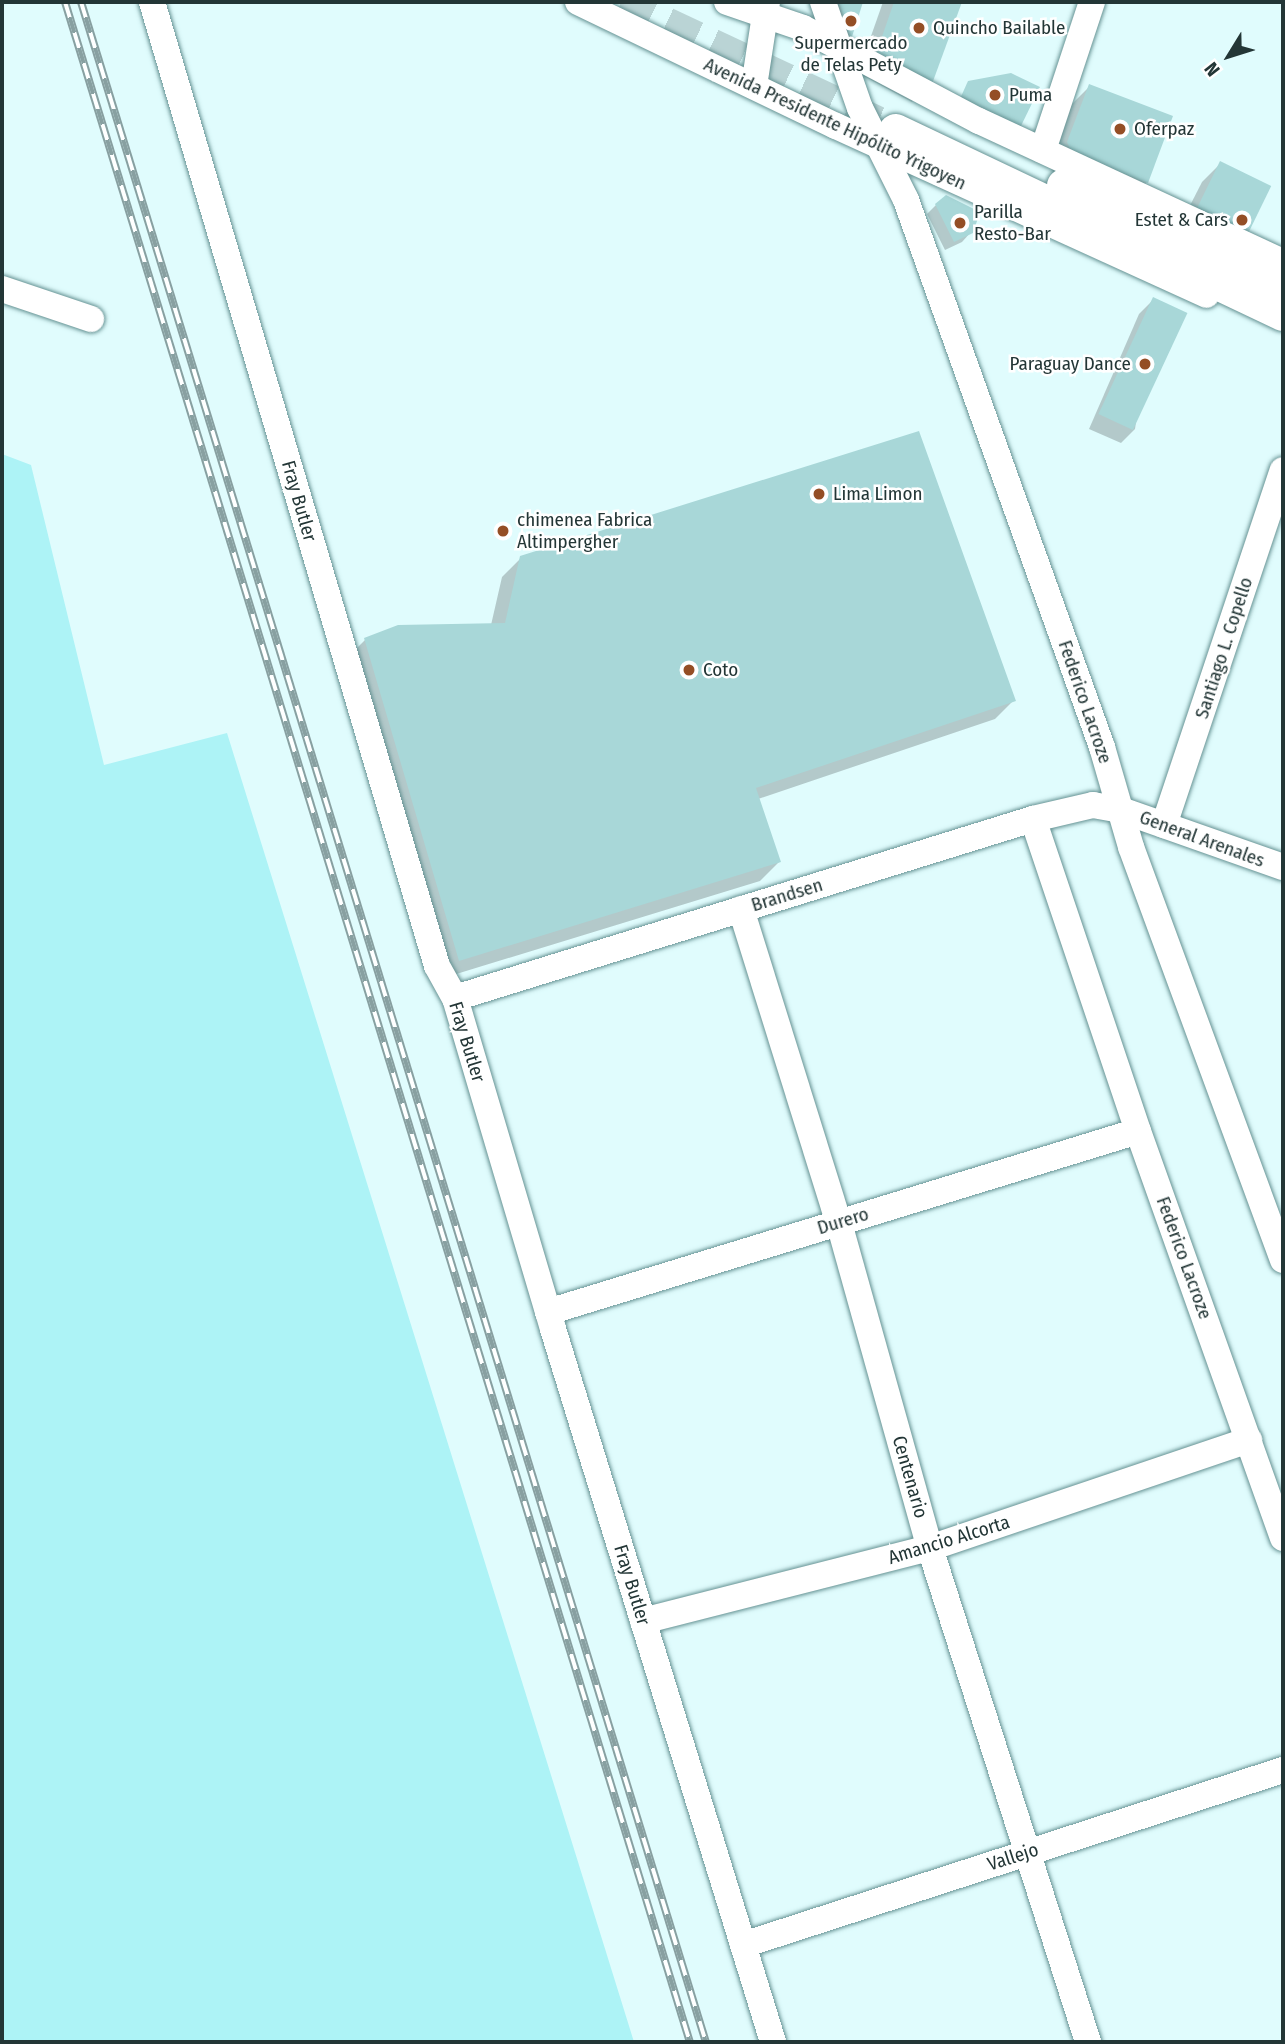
<!DOCTYPE html>
<html>
<head>
<meta charset="utf-8">
<style>
  body { margin:0 }
  #map { position:relative; width:1285px; height:2044px; overflow:hidden; background:#e0fcfd; font-family:"Fira Sans Condensed",sans-serif }
  div>[style] { position:absolute }
  .green>* { inset:0; background:#adf3f6 }
  .shadow>* { inset:0; background:#0003 }
  .building>* { inset:0; background:#a8d7d8; transform-origin:0 0 }
  .major-tunnel>* { height:33px; margin-top:-16.5px; transform-origin:0; background:repeating-linear-gradient(90deg,#bad4d5 0 33px,transparent 0 50px) }
  .roads { filter:drop-shadow(0 0 2px #659293) drop-shadow(0 0 2px #659293) }
  .minor>* { height:26px; margin:-13px; padding:0 13px; transform-origin:13px; border-radius:13px; background:#fff }
  .major>* { height:33px; margin:-16.5px; padding:0 16.5px; transform-origin:16.5px; border-radius:16.5px; background:#fff }
  .rail>* { height:8px; margin-top:-4px; transform-origin:0; background:repeating-linear-gradient(90deg,#fff 0 16px,#88a0a1 0 32px); box-sizing:border-box; border-block:2px solid #88a0a1 }
  .dots>* { width:19px; height:19px; translate:-50% -50%; box-sizing:border-box; border:4px solid #fff; border-radius:50% }
  span { translate:-50% -50%; white-space:nowrap; text-align:center; line-height:1.15; -webkit-text-stroke:5px #fff; paint-order:stroke }
  .poi-label { font-size:19px; color:#233636 }
  .left { translate:0 -50%; text-align:left }
  .right { translate:-100% -50%; text-align:right }
  .street-label { font-size:19px; color:#233636 }
  .frame { position:absolute; inset:0; border:4px solid #233636; pointer-events:none }
  .north { position:absolute; left:1194px; top:21px; width:70px; height:70px; -webkit-text-stroke:5px #fff; paint-order:stroke; rotate:232deg; font-size:19px; font-weight:700; line-height:28px; text-align:center; color:#233636 }
  .north::after { content:''; display:block; margin:auto; width:24px; height:32px; background:#233636; clip-path:polygon(50% 0,100% 100%,50% 72%,0 100%) }
</style>
</head>
<body>
<div id="map">
  <div class="green">
    <i style="clip-path:polygon(2px 454px,31px 465px,104px 765px,227px 733px,634px 2042px,2px 2042px)"></i>
  </div>
  <div class="shadow">
    <i style="clip-path:polygon(820px 2px,861px 2px,850px 39px)"></i>
    <i style="clip-path:polygon(883px 2px,960px 2px,931px 83px,912px 102px,858px 73px)"></i>
    <i style="clip-path:polygon(1090px 86px,1147px 182px,1128px 201px,1053px 172px,1049px 162px,1071px 105px)"></i>
    <i style="clip-path:polygon(1221px 163px,1269px 187px,1177px 231px,1202px 182px)"></i>
    <i style="clip-path:polygon(936px 205px,971px 232px,962px 242px,945px 250px,927px 214px)"></i>
    <i style="clip-path:polygon(1154px 299px,1135px 429px,1121px 443px,1089px 429px,1139px 314px)"></i>
    <i style="clip-path:polygon(521px 558px,1014px 700px,995px 719px,758px 799px,779px 862px,760px 881px,440px 979px,346px 659px,365px 640px,491px 625px,502px 577px)"></i>
  </div>
  <div class="building">
    <i style="clip-path:polygon(839px 2px,863px 2px,851px 40px)"></i>
    <i style="clip-path:polygon(894px 2px,962px 2px,932px 84px,876px 54px)"></i>
    <i style="clip-path:polygon(1011px 73px,1040px 87px,1019px 130px,959px 101px,968px 81px)"></i>
    <i style="clip-path:polygon(1089px 84px,1173px 116px,1148px 183px,1072px 153px,1067px 142px)"></i>
    <i style="left:1220px;top:161px;width:57px;height:57px;rotate:26deg"></i>
    <i style="clip-path:polygon(946px 195px,980px 212px,973px 233px,954px 242px,935px 204px)"></i>
    <i style="left:1153px;top:297px;width:38px;height:129px;rotate:25deg"></i>
    <i style="clip-path:polygon(919px 431px,1016px 701px,756px 788px,781px 862px,459px 961px,364px 638px,398px 625px,505px 623px,520px 556px)"></i>
  </div>
  <div class="major-tunnel">
    <i style="left:621px;top:2px;width:295px;rotate:25.1deg"></i>
  </div>
  <div class="roads">
    <div class="minor">
      <i style="left:152px;top:2px;width:1005px;rotate:73.53deg"></i>
      <i style="left:437px;top:966px;width:37px;rotate:61deg"></i>
      <i style="left:455px;top:998px;width:345px;rotate:73.5deg"></i>
      <i style="left:553px;top:1329px;width:746px;rotate:72.85deg"></i>
      <i style="left:578px;top:2px;width:286px;rotate:25.7deg"></i>
      <i style="left:836px;top:126px;width:407px;rotate:24.5deg"></i>
      <i style="left:727px;top:2px;width:80px;rotate:18.9deg"></i>
      <i style="left:803px;top:28px;width:199px;rotate:27.9deg"></i>
      <i style="left:979px;top:121px;width:335px;rotate:24.9deg"></i>
      <i style="left:823px;top:2px;width:112px;rotate:70.8deg"></i>
      <i style="left:860px;top:108px;width:103px;rotate:63.4deg"></i>
      <i style="left:906px;top:200px;width:581px;rotate:70.29deg"></i>
      <i style="left:1102px;top:747px;width:104px;rotate:73.8deg"></i>
      <i style="left:1131px;top:847px;width:440px;rotate:69.8deg"></i>
      <i style="left:754px;top:86px;width:85px;rotate:-81.2deg"></i>
      <i style="left:1043px;top:150px;width:156px;rotate:-71.7deg"></i>
      <i style="left:2px;top:289px;width:94px;rotate:18.6deg"></i>
      <i style="left:1033px;top:819px;width:329px;rotate:71.4deg"></i>
      <i style="left:1138px;top:1131px;width:432px;rotate:70.4deg"></i>
      <i style="left:1164px;top:825px;width:374px;rotate:-71.5deg"></i>
      <i style="left:741px;top:909px;width:329px;rotate:72.7deg"></i>
      <i style="left:839px;top:1223px;width:337px;rotate:74.4deg"></i>
      <i style="left:930px;top:1548px;width:519px;rotate:72.26deg"></i>
      <i style="left:455px;top:998px;width:605px;rotate:-17.21deg"></i>
      <i style="left:1033px;top:819px;width:62px;rotate:-13.1deg"></i>
      <i style="left:1093px;top:805px;width:28px;rotate:10deg"></i>
      <i style="left:1121px;top:810px;width:172px;rotate:19.4deg"></i>
      <i style="left:548px;top:1312px;width:617px;rotate:-17.05deg"></i>
      <i style="left:643px;top:1621px;width:296px;rotate:-14.3deg"></i>
      <i style="left:930px;top:1548px;width:337px;rotate:-18.7deg"></i>
      <i style="left:743px;top:1945px;width:568px;rotate:-17.96deg"></i>
    </div>
    <div class="major">
      <i style="left:895px;top:130px;width:429px;rotate:25.4deg"></i>
      <i style="left:1063px;top:185px;width:242px;rotate:24.4deg"></i>
    </div>
  </div>
  <div class="rail">
    <i style="left:65px;top:2px;width:2134px;rotate:72.97deg"></i>
    <i style="left:81px;top:2px;width:2134px;rotate:72.97deg"></i>
  </div>
  <div class="dots">
    <i style="left:851px;top:21px;background:#944e25"></i>
    <i style="left:919px;top:28px;background:#944e25"></i>
    <i style="left:995px;top:95px;background:#944e25"></i>
    <i style="left:1120px;top:129px;background:#944e25"></i>
    <i style="left:1242px;top:220px;background:#944e25"></i>
    <i style="left:960px;top:223px;background:#944e25"></i>
    <i style="left:1145px;top:364px;background:#944e25"></i>
    <i style="left:819px;top:494px;background:#944e25"></i>
    <i style="left:503px;top:531px;background:#944e25"></i>
    <i style="left:689px;top:670px;background:#944e25"></i>
  </div>
  <div class="poi-label">
    <span class="left" style="left:933px;top:28px">Quincho Bailable</span>
    <span style="left:851px;top:54px">Supermercado<br>de Telas Pety</span>
    <span class="left" style="left:1009px;top:95px">Puma</span>
    <span class="left" style="left:1134px;top:129px">Oferpaz</span>
    <span class="left" style="left:974px;top:223px">Parilla<br>Resto-Bar</span>
    <span class="right" style="left:1228px;top:220px">Estet &amp; Cars</span>
    <span class="right" style="left:1131px;top:364px">Paraguay Dance</span>
    <span class="left" style="left:833px;top:494px">Lima Limon</span>
    <span class="left" style="left:517px;top:531px">chimenea Fabrica<br>Altimpergher</span>
    <span class="left" style="left:703px;top:670px">Coto</span>
  </div>
  <div class="street-label">
    <span style="left:835px;top:124px;rotate:25deg">Avenida Presidente Hipólito Yrigoyen</span>
    <span style="left:299px;top:501px;rotate:74deg">Fray Butler</span>
    <span style="left:1224px;top:648px;rotate:-72deg">Santiago L. Copello</span>
    <span style="left:1085px;top:702px;rotate:71deg">Federico Lacroze</span>
    <span style="left:1202px;top:839px;rotate:20deg">General Arenales</span>
    <span style="left:787px;top:895px;rotate:-17deg">Brandsen</span>
    <span style="left:467px;top:1042px;rotate:73deg">Fray Butler</span>
    <span style="left:843px;top:1221px;rotate:-17deg">Durero</span>
    <span style="left:1184px;top:1258px;rotate:70deg">Federico Lacroze</span>
    <span style="left:910px;top:1477px;rotate:74deg">Centenario</span>
    <span style="left:949px;top:1540px;rotate:-17deg">Amancio Alcorta</span>
    <span style="left:632px;top:1585px;rotate:73deg">Fray Butler</span>
    <span style="left:1013px;top:1857px;rotate:-18deg">Vallejo</span>
  </div>
  <div class="frame"></div>
  <div class="north">N</div>
</div>
</body>
</html>
